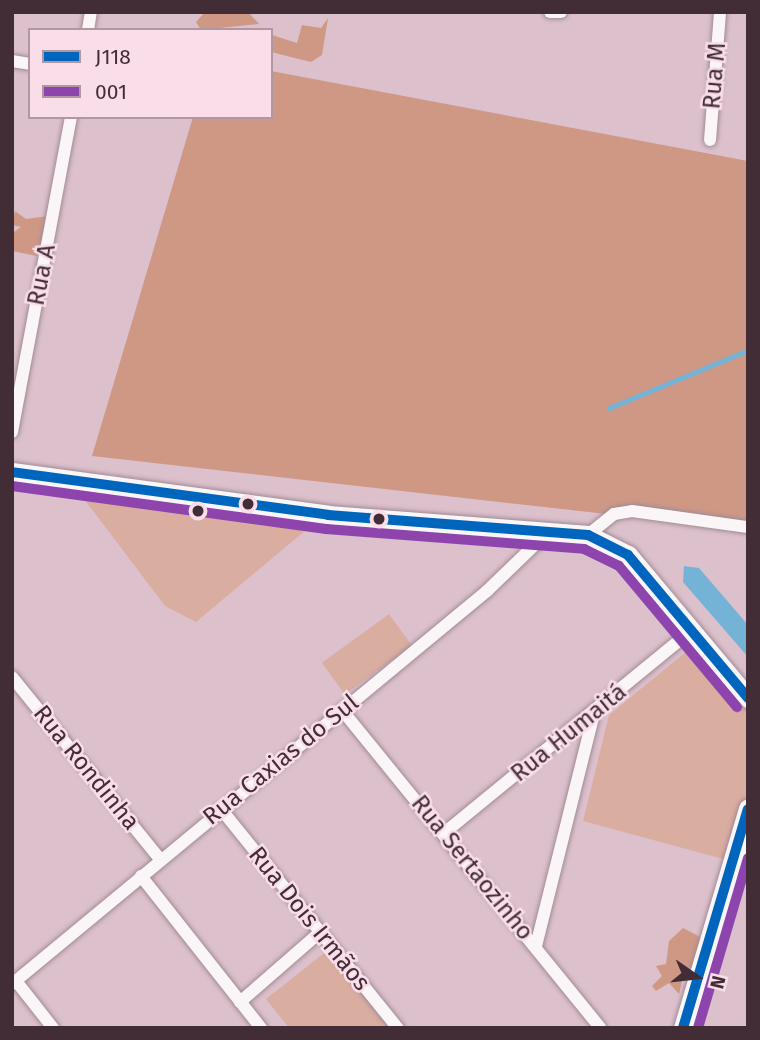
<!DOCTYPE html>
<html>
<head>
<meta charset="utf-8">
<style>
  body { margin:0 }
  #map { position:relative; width:760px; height:1040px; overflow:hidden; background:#dcc0cc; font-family:"Fira Sans",sans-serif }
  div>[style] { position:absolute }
  .green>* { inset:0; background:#daada1; transform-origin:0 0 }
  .forest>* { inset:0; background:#cf9885 }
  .water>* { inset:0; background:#74b3d6 }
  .stream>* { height:4.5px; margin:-2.25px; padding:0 2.25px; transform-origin:2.25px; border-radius:2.25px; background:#74b3d6 }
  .roads { filter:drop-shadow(0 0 2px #a18b95) drop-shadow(0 0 2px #a18b95) }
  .street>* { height:12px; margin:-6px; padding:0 6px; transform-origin:6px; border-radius:6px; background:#faf6f7 }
  .secondary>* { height:19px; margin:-9.5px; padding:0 9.5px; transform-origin:9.5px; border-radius:9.5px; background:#faf6f7 }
  .bus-1>* { height:10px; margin:-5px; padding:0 5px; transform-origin:5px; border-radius:5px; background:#0065bd }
  .bus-2>* { height:10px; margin:-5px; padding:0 5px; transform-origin:5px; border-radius:5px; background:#8e44ad }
  .dots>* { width:19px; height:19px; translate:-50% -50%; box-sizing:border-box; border:4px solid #f9dde9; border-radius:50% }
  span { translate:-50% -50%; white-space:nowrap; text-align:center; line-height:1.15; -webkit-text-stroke:5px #f9dde9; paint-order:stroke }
  .street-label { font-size:24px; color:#422d37 }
  .frame { position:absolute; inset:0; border:14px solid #422d37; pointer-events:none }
  .legend { position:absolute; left:28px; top:28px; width:245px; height:91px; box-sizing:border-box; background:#f9dde9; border:2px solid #b097a2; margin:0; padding:9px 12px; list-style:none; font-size:21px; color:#422d37 }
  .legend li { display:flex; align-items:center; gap:14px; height:35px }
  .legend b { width:35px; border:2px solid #b097a2 }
  .north { position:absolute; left:662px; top:942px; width:70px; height:70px; -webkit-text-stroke:5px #f9dde9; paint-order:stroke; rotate:104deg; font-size:19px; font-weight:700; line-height:28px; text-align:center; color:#422d37 }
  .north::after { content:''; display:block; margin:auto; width:24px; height:32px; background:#422d37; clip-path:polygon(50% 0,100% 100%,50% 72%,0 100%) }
</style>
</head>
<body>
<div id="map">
  <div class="green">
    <i style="clip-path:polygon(78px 491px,99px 493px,318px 520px,196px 622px,165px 606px)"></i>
    <i style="left:389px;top:614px;width:39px;height:83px;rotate:54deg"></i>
    <i style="clip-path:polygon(704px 637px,748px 696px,748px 829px,738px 863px,583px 821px,609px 715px)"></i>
    <i style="clip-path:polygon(328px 950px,389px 1028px,289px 1028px,266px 999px)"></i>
  </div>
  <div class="forest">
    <i style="clip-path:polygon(205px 12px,248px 12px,259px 24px,201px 30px,196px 22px)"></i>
    <i style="clip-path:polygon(328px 18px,322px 55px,311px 62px,271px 52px,272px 35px,297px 43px,302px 25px,321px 28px)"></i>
    <i style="clip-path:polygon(271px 71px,748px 161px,748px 530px,92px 456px,193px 117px,271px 117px)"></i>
    <i style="clip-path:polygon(15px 211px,26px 219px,49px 216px,37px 256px,12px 251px,14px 232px,21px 227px,12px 225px)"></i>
    <i style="clip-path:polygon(683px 928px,704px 939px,698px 967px,685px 968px,679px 994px,669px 983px,656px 991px,652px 986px,662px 976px,656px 966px,666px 964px,669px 941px)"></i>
  </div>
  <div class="water">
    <i style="clip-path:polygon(684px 566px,699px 568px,748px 625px,748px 657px,683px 582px)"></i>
  </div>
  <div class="stream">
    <i style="left:609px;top:408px;width:151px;rotate:-22.6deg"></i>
  </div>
  <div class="roads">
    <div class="street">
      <i style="left:550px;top:12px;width:11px"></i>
      <i style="left:88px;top:30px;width:18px;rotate:-81deg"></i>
      <i style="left:12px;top:61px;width:18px;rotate:9deg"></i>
      <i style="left:710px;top:140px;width:128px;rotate:-85.5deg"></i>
      <i style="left:12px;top:432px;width:320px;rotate:-79.4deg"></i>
      <i style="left:588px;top:535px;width:33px;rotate:-39deg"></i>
      <i style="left:614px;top:514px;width:18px;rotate:-9deg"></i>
      <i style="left:632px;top:511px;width:117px;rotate:7.9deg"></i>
      <i style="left:12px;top:677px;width:235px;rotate:50.9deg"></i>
      <i style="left:342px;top:710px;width:409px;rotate:50.9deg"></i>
      <i style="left:221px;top:809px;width:282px;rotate:51.1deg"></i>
      <i style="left:444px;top:833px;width:320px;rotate:-39.3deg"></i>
      <i style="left:735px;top:852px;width:14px;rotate:25deg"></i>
      <i style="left:141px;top:876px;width:194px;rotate:51.7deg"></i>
      <i style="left:536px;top:946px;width:236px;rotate:-76deg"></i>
      <i style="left:16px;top:981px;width:60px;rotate:51.8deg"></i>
      <i style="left:12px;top:984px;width:617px;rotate:-39.6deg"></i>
      <i style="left:487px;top:591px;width:83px;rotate:-44deg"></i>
      <i style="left:240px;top:1002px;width:105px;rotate:-41.1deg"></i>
    </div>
    <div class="secondary">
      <i style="left:12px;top:472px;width:319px;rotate:7.7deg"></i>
      <i style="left:328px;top:515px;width:261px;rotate:4.4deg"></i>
      <i style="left:588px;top:535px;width:45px;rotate:26.6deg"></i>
      <i style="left:628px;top:555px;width:187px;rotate:50deg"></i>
      <i style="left:683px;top:1028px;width:229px;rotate:-73.5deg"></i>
    </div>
  </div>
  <div class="bus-1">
    <i style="left:12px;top:472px;width:319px;rotate:7.7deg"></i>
    <i style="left:328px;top:515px;width:261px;rotate:4.4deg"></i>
    <i style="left:588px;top:535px;width:45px;rotate:26.6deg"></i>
    <i style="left:628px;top:555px;width:187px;rotate:50deg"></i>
    <i style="left:683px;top:1028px;width:228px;rotate:-73.5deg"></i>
  </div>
  <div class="bus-2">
    <i style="left:12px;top:486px;width:317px;rotate:7.8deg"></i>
    <i style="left:326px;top:529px;width:259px;rotate:4.4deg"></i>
    <i style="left:584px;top:549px;width:39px;rotate:26deg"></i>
    <i style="left:619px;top:566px;width:184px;rotate:50.1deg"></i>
    <i style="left:698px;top:1028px;width:177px;rotate:-73.6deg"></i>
  </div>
  <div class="dots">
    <i style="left:248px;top:504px;background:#422d37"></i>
    <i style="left:198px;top:511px;background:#422d37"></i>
    <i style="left:379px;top:519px;background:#422d37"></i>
  </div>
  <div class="street-label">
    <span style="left:715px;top:76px;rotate:-85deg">Rua M</span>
    <span style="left:42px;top:275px;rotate:-79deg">Rua A</span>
    <span style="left:569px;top:733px;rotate:-39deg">Rua Humaitá</span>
    <span style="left:281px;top:760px;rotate:-39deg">Rua Caxias do Sul</span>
    <span style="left:86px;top:768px;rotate:51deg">Rua Rondinha</span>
    <span style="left:472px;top:868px;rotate:51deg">Rua Sertaozinho</span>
    <span style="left:309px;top:919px;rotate:51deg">Rua Dois Irmãos</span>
  </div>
  <div class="frame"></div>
  <ul class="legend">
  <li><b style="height:9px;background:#0065bd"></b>J118</li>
  <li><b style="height:9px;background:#8e44ad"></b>001</li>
  </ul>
  <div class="north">N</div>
</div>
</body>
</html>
